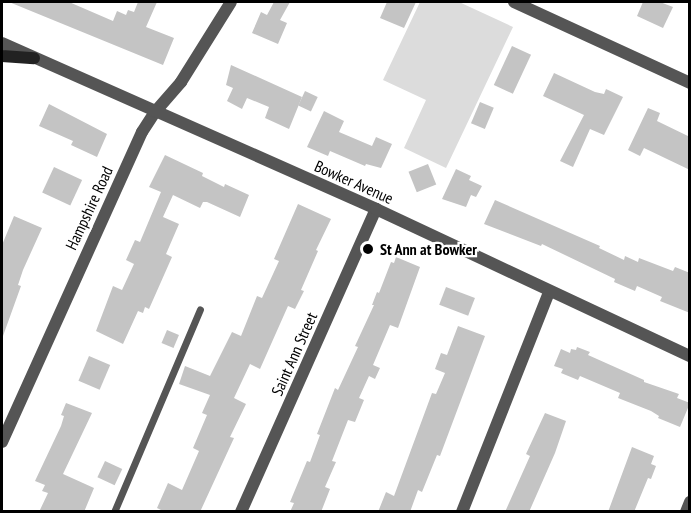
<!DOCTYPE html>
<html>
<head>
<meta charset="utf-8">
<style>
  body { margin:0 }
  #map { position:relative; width:691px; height:513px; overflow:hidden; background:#fff; font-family:"PT Sans Narrow",sans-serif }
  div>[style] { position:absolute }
  .green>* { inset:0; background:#dcdcdc }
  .building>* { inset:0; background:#c4c4c4; transform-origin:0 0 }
  .service>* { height:7px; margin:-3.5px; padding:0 3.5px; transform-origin:3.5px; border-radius:3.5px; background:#555 }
  .minor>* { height:12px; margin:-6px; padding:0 6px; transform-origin:6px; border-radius:6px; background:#555 }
  .tertiary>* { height:12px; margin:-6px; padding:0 6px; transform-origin:6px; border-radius:6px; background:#555 }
  .secondary>* { height:12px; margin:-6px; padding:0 6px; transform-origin:6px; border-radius:6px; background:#222 }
  .dots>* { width:16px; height:16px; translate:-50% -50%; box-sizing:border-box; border:3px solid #fff; border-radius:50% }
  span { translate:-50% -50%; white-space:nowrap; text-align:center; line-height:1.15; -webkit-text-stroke:4.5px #fff; paint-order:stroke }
  .street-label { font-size:16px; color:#000 }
  .poi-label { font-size:16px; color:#000; font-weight:700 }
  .left { translate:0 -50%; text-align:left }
  .frame { position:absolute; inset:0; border:3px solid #000; pointer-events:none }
</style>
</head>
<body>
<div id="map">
  <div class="green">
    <i style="clip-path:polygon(420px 2px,459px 2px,513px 27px,446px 168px,404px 148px,426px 100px,383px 80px)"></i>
  </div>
  <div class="building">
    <i style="clip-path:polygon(9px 2px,69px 2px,113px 21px,117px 11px,126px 15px,128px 10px,134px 12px,138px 2px,157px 2px,146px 27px,174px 38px,163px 65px)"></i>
    <i style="clip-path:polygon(274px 2px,290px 2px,280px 20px,287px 23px,278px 44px,252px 33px,261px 12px,267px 15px)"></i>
    <i style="clip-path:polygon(387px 2px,416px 2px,404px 28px,380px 18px)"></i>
    <i style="clip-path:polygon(643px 2px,660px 2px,673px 7px,663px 28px,637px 16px)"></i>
    <i style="left:512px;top:46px;width:21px;height:43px;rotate:25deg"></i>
    <i style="clip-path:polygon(231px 65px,302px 97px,289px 129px,265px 118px,269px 107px,247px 98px,242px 109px,227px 101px,233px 88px,226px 85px)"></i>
    <i style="clip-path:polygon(554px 73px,595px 92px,604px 94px,606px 89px,623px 97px,604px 135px,590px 129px,573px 167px,560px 161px,584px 115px,543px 96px)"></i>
    <i style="left:305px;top:91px;width:14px;height:16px;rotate:25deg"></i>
    <i style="left:480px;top:102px;width:15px;height:23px;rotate:23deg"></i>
    <i style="clip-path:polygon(49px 104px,107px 134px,97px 157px,71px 145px,73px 141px,39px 126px)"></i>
    <i style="clip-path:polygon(648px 108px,660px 113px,657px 121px,690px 137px,690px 170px,644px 148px,640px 156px,628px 150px)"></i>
    <i style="clip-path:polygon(324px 111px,344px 121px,339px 132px,372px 146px,376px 137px,392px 144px,381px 168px,366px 164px,365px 166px,330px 151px,328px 156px,307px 147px)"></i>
    <i style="clip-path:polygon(165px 155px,203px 173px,202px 176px,224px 187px,225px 184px,249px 195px,240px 217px,207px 202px,203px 202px,200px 208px,173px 195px,163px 217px,179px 224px,166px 254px,172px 257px,149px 309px,145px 307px,143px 313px,138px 311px,123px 344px,96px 331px,113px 286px,122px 290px,134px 264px,126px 260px,135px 240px,140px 242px,161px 192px,149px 187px)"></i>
    <i style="left:428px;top:164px;width:22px;height:21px;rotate:68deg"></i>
    <i style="left:54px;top:167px;width:31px;height:28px;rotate:25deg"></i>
    <i style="clip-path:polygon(456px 169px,471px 176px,469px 180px,482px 186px,476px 197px,471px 195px,466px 207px,442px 199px)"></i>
    <i style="clip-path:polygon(495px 200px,600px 246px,599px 248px,624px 260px,625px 256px,638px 262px,639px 258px,673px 271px,675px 267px,690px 273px,690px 313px,660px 301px,662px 297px,637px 286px,635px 291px,614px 282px,615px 279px,542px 244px,541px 246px,484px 224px)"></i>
    <i style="clip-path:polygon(298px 204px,331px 219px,316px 250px,318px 251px,301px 290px,304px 291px,295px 309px,288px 306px,260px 369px,250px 364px,234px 398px,246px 404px,230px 437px,234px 438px,200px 512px,165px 512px,157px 508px,168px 483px,182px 490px,199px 451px,193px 448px,207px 415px,202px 413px,210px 395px,179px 384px,185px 366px,210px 376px,232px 332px,241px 336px,257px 296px,262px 298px,279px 261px,274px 259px)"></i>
    <i style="clip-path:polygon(14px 216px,42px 228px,23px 270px,18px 285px,21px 286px,3px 336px,2px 245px)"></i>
    <i style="clip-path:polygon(396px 257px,420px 267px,398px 328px,390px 325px,373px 365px,380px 368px,375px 379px,369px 376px,359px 398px,364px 400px,355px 422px,348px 420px,332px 461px,336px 462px,325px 487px,330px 489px,321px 512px,290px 512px,294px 503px,290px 502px,307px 461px,310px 462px,320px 435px,317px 434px,335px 388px,338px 390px,358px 347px,355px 346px,374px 305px,372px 305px,377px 292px,379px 293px,391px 262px,394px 263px)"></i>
    <i style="left:446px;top:287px;width:31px;height:19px;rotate:21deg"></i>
    <i style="clip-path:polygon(458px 326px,485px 336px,440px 456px,437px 455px,422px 492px,418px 490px,410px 512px,378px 512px,386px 492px,394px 496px,432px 393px,436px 394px,445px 373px,435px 369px,441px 353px,447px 355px)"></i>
    <i style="left:167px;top:330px;width:13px;height:14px;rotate:23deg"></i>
    <i style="clip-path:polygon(577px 347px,590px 352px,588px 355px,644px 380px,644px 382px,679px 394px,677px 398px,690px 403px,680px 427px,658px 418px,659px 416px,651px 411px,618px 398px,620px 393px,580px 376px,578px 380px,561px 373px,563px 369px,554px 366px,561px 349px,570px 353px,571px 349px,576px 350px)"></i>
    <i style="left:89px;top:356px;width:23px;height:27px;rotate:23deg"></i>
    <i style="clip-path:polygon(66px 403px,92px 413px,63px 474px,94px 488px,84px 512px,39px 512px,48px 493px,42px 491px,45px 485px,35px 481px,61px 426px,64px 416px,61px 415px)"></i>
    <i style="clip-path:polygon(545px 413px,566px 421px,555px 453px,529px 512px,505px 512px,530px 456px,526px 454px)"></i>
    <i style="clip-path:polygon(632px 447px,654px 456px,651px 464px,656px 466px,651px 479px,648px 478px,634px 512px,608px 512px)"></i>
    <i style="left:105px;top:461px;width:19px;height:18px;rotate:25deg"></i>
  </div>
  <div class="service">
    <i style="left:114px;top:512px;width:220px;rotate:-67deg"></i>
  </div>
  <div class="minor">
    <i style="left:514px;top:2px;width:194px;rotate:24.7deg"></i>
    <i style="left:2px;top:442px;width:340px;rotate:-65.7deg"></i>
    <i style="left:142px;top:132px;width:24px;rotate:-57deg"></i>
    <i style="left:155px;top:112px;width:40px;rotate:-49deg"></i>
    <i style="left:181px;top:82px;width:94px;rotate:-58deg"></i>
    <i style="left:241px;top:512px;width:332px;rotate:-66deg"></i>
    <i style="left:462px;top:512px;width:237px;rotate:-68.4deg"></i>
    <i style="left:686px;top:512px;width:11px;rotate:-68deg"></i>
  </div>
  <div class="tertiary">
    <i style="left:2px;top:43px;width:409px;rotate:23.9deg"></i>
    <i style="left:376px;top:209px;width:347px;rotate:25.1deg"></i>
  </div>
  <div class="secondary">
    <i style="left:2px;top:56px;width:32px;rotate:4deg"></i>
  </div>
  <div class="dots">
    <i style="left:368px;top:249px;background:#000"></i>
  </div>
  <div class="street-label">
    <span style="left:354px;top:182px;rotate:24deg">Bowker Avenue</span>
    <span style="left:89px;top:208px;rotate:-65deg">Hampshire Road</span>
    <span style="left:294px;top:354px;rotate:-66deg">Saint Ann Street</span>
  </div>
  <div class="poi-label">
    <span class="left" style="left:380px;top:249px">St Ann at Bowker</span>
  </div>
  <div class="frame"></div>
</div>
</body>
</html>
